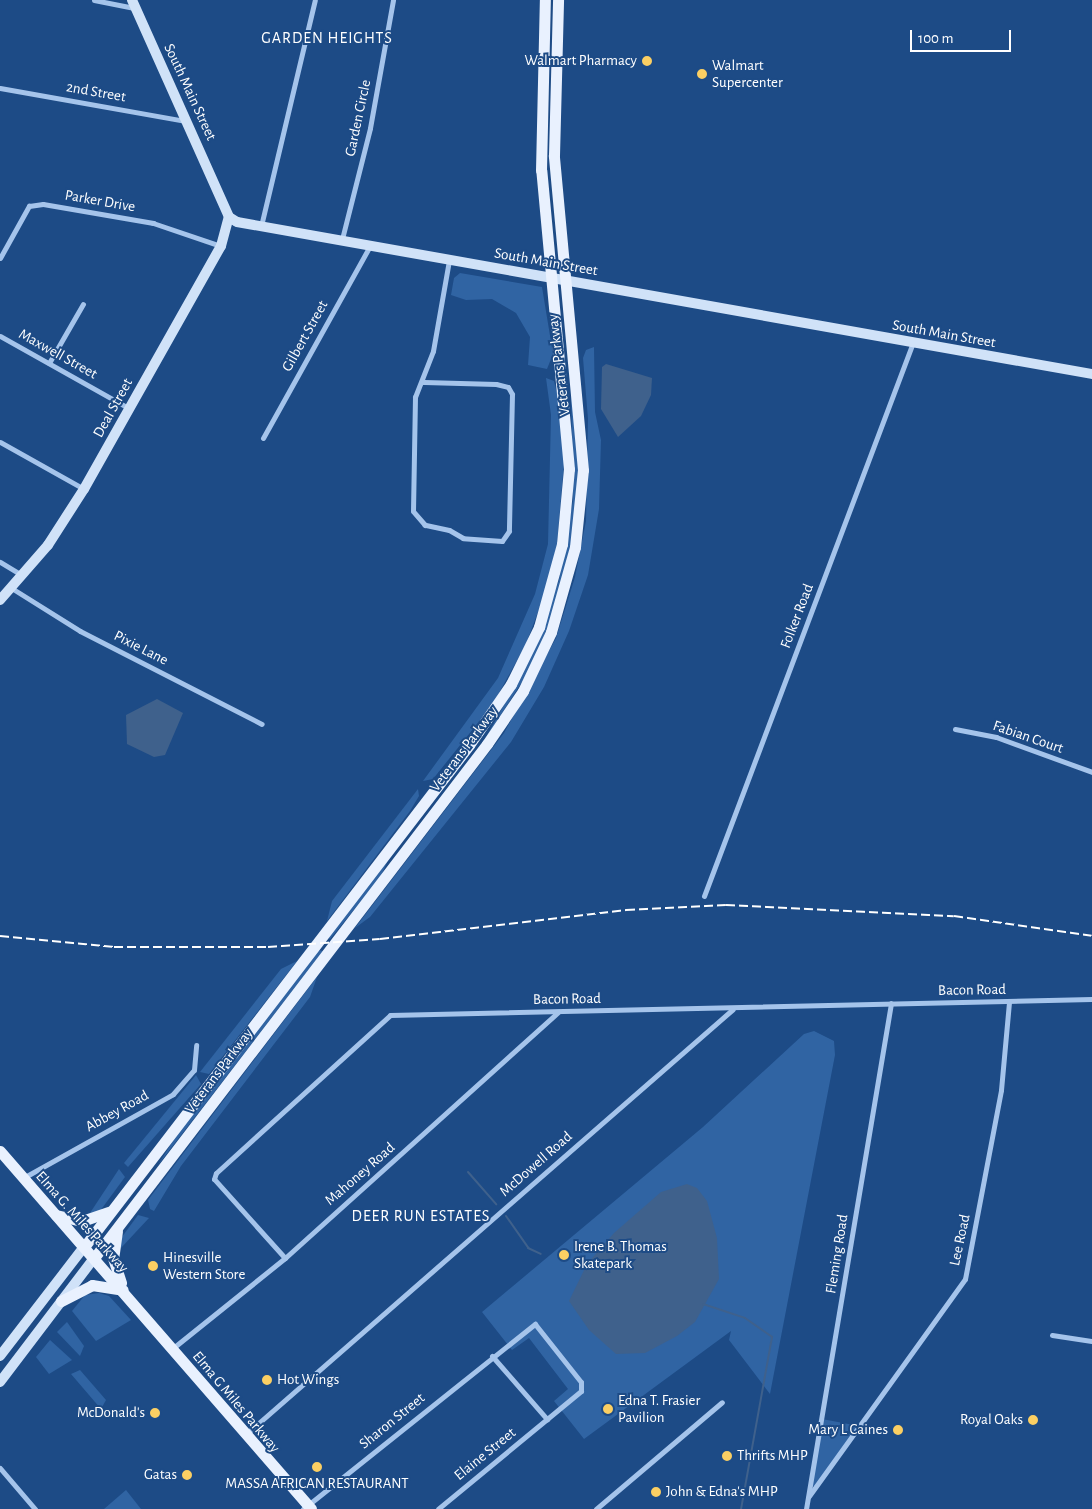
<!DOCTYPE html>
<html>
<head>
<meta charset="utf-8">
<style>
  body { margin:0 }
  #map { position:relative; width:1092px; height:1509px; overflow:hidden; background:#1d4b86; font-family:"Alegreya Sans",sans-serif }
  div>[style] { position:absolute }
  .green>* { inset:0; background:#3064a3 }
  .water>* { inset:0; background:#3f618c }
  .stream>* { height:2px; margin:-1px; padding:0 1px; transform-origin:1px; border-radius:1px; background:#3f618c }
  .street>* { height:5px; margin:-2.5px; padding:0 2.5px; transform-origin:2.5px; border-radius:2.5px; background:#a5c4eb }
  .secondary>* { height:10px; margin:-5px; padding:0 5px; transform-origin:5px; border-radius:5px; background:#d0e2f8 }
  .primary>* { height:11px; margin:-5.5px; padding:0 5.5px; transform-origin:5.5px; border-radius:5.5px; background:#e9f1fe }
  .rail>* { height:2px; margin-top:-1px; transform-origin:0; background:repeating-linear-gradient(90deg,#fff 0 9px,transparent 0 13px) }
  .dots>* { width:14px; height:14px; translate:-50% -50%; box-sizing:border-box; border:2px solid #1d4b86; border-radius:50% }
  span { translate:-50% -50%; white-space:nowrap; text-align:center; line-height:1.15; -webkit-text-stroke:4px #1d4b86; paint-order:stroke }
  .poi-label { font-size:15px; color:#fff }
  .right { translate:-100% -50%; text-align:right }
  .left { translate:0 -50%; text-align:left }
  .street-label { font-size:15px; color:#fff }
  .neighbourhood-label { font-size:16px; color:#fff; letter-spacing:1px }
  .scale { position:absolute; left:910px; top:30px; width:101px; height:22px; box-sizing:border-box; border:2px solid #fff; border-top:0; padding-left:6px; font-size:15px; line-height:18px; white-space:nowrap; color:#fff; -webkit-text-stroke:4px #1d4b86; paint-order:stroke }
</style>
</head>
<body>
<div id="map">
  <div class="green">
    <i style="clip-path:polygon(460px 273px,542px 287px,553px 354px,547px 369px,528px 365px,530px 337px,516px 313px,492px 299px,466px 300px,451px 295px,454px 278px)"></i>
    <i style="clip-path:polygon(594px 347px,595px 412px,601px 440px,599px 509px,588px 575px,569px 631px,544px 687px,511px 742px,370px 917px,355px 928px,504px 733px,556px 638px,575px 577px,586px 521px,588px 419px,583px 358px,586px 350px)"></i>
    <i style="clip-path:polygon(546px 378px,554px 381px,559px 401px,564px 463px,557px 545px,544px 596px,526px 644px,493px 704px,433px 779px,423px 781px,498px 678px,535px 594px,548px 544px,551px 415px)"></i>
    <i style="clip-path:polygon(571px 390px,579px 464px,573px 536px,555px 610px,529px 671px,484px 741px,532px 654px,559px 580px,573px 500px)"></i>
    <i style="clip-path:polygon(418px 789px,419px 796px,410px 811px,327px 921px,332px 901px)"></i>
    <i style="clip-path:polygon(389px 858px,380px 878px,330px 939px,328px 937px)"></i>
    <i style="clip-path:polygon(318px 950px,323px 951px,158px 1165px,186px 1120px)"></i>
    <i style="clip-path:polygon(297px 961px,209px 1074px,200px 1072px,281px 969px)"></i>
    <i style="clip-path:polygon(317px 977px,310px 997px,181px 1166px,154px 1211px,150px 1209px,148px 1200px)"></i>
    <i style="clip-path:polygon(814px 1031px,834px 1041px,835px 1055px,770px 1394px,729px 1340px,731px 1331px,584px 1439px,554px 1401px,568px 1389px,529px 1338px,512px 1350px,482px 1312px,703px 1127px,804px 1034px)"></i>
    <i style="clip-path:polygon(196px 1075px,201px 1084px,128px 1167px,124px 1163px)"></i>
    <i style="clip-path:polygon(119px 1169px,125px 1177px,100px 1211px,90px 1213px)"></i>
    <i style="clip-path:polygon(138px 1215px,149px 1218px,120px 1249px,119px 1241px)"></i>
    <i style="clip-path:polygon(99px 1293px,109px 1296px,131px 1320px,96px 1341px,72px 1311px,85px 1295px)"></i>
    <i style="clip-path:polygon(67px 1322px,84px 1346px,80px 1356px,57px 1332px)"></i>
    <i style="clip-path:polygon(50px 1340px,72px 1360px,49px 1374px,36px 1357px)"></i>
    <i style="clip-path:polygon(80px 1370px,106px 1400px,101px 1409px,71px 1374px)"></i>
    <i style="clip-path:polygon(822px 1419px,859px 1426px,816px 1487px,811px 1485px)"></i>
    <i style="clip-path:polygon(126px 1490px,141px 1509px,104px 1509px)"></i>
  </div>
  <div class="water">
    <i style="clip-path:polygon(606px 364px,652px 378px,651px 395px,641px 416px,618px 437px,601px 409px,602px 367px)"></i>
    <i style="clip-path:polygon(157px 699px,183px 713px,165px 755px,154px 757px,127px 744px,126px 715px)"></i>
    <i style="clip-path:polygon(687px 1184px,697px 1188px,707px 1201px,717px 1238px,719px 1279px,695px 1322px,677px 1336px,645px 1353px,616px 1354px,589px 1330px,569px 1301px,587px 1264px,614px 1233px,661px 1192px)"></i>
  </div>
  <div class="stream">
    <i style="left:468px;top:1172px;width:43px;rotate:48.8deg"></i>
    <i style="left:506px;top:1216px;width:39px;rotate:55deg"></i>
    <i style="left:528px;top:1248px;width:14px;rotate:25deg"></i>
    <i style="left:703px;top:1304px;width:44px;rotate:18.4deg"></i>
    <i style="left:745px;top:1318px;width:33px;rotate:35deg"></i>
    <i style="left:772px;top:1337px;width:175px;rotate:100.2deg"></i>
  </div>
  <div class="street">
    <i style="left:94px;top:0;width:41px;rotate:11.3deg"></i>
    <i style="left:0;top:88px;width:189px;rotate:10.1deg"></i>
    <i style="left:261px;top:226px;width:232px;rotate:-76.6deg"></i>
    <i style="left:342px;top:239px;width:114px;rotate:-75.8deg"></i>
    <i style="left:370px;top:128px;width:130px;rotate:-79.8deg"></i>
    <i style="left:0;top:258px;width:60px;rotate:-60.9deg"></i>
    <i style="left:29px;top:206px;width:14px;rotate:-8deg"></i>
    <i style="left:43px;top:204px;width:112px;rotate:9.8deg"></i>
    <i style="left:153px;top:223px;width:72px;rotate:18.7deg"></i>
    <i style="left:0;top:336px;width:149px;rotate:29.3deg"></i>
    <i style="left:49px;top:363px;width:68px;rotate:-60deg"></i>
    <i style="left:424px;top:382px;width:72px;rotate:1.6deg"></i>
    <i style="left:496px;top:384px;width:12px;rotate:14deg"></i>
    <i style="left:508px;top:387px;width:8px;rotate:60deg"></i>
    <i style="left:512px;top:394px;width:137px;rotate:91.3deg"></i>
    <i style="left:509px;top:531px;width:12px;rotate:125deg"></i>
    <i style="left:502px;top:541px;width:39px;rotate:-176deg"></i>
    <i style="left:463px;top:538px;width:16px;rotate:-150deg"></i>
    <i style="left:449px;top:530px;width:25px;rotate:-168deg"></i>
    <i style="left:425px;top:525px;width:18px;rotate:-131deg"></i>
    <i style="left:413px;top:511px;width:114px;rotate:-89deg"></i>
    <i style="left:415px;top:397px;width:49px;rotate:-68.6deg"></i>
    <i style="left:433px;top:351px;width:92px;rotate:-80deg"></i>
    <i style="left:263px;top:438px;width:220px;rotate:-60.9deg"></i>
    <i style="left:0;top:442px;width:96px;rotate:29.2deg"></i>
    <i style="left:0;top:562px;width:26px;rotate:31deg"></i>
    <i style="left:13px;top:589px;width:79px;rotate:32.1deg"></i>
    <i style="left:80px;top:631px;width:204px;rotate:27.1deg"></i>
    <i style="left:955px;top:729px;width:42px;rotate:11deg"></i>
    <i style="left:996px;top:737px;width:102px;rotate:20deg"></i>
    <i style="left:704px;top:896px;width:589px;rotate:-69.32deg"></i>
    <i style="left:23px;top:1178px;width:172px;rotate:-29.2deg"></i>
    <i style="left:173px;top:1094px;width:32px;rotate:-49deg"></i>
    <i style="left:194px;top:1070px;width:25px;rotate:-85deg"></i>
    <i style="left:285px;top:1258px;width:106px;rotate:-131.9deg"></i>
    <i style="left:214px;top:1179px;width:6px;rotate:-72deg"></i>
    <i style="left:216px;top:1173px;width:235px;rotate:-42.2deg"></i>
    <i style="left:390px;top:1015px;width:702px;rotate:-1.31deg"></i>
    <i style="left:1052px;top:1335px;width:40px;rotate:8.5deg"></i>
    <i style="left:173px;top:1348px;width:144px;rotate:-38.8deg"></i>
    <i style="left:285px;top:1258px;width:367px;rotate:-42deg"></i>
    <i style="left:492px;top:1356px;width:84px;rotate:48.9deg"></i>
    <i style="left:246px;top:1434px;width:646px;rotate:-41.11deg"></i>
    <i style="left:0;top:1468px;width:54px;rotate:49.5deg"></i>
    <i style="left:809px;top:1496px;width:267px;rotate:-54.3deg"></i>
    <i style="left:965px;top:1279px;width:192px;rotate:-79.2deg"></i>
    <i style="left:1001px;top:1090px;width:88px;rotate:-84.8deg"></i>
    <i style="left:303px;top:1509px;width:297px;rotate:-38.6deg"></i>
    <i style="left:535px;top:1324px;width:74px;rotate:51.6deg"></i>
    <i style="left:581px;top:1382px;width:9px;rotate:90deg"></i>
    <i style="left:581px;top:1391px;width:185px;rotate:140.5deg"></i>
    <i style="left:596px;top:1509px;width:165px;rotate:-40.3deg"></i>
    <i style="left:806px;top:1509px;width:513px;rotate:-80.46deg"></i>
  </div>
  <div class="secondary">
    <i style="left:132px;top:0;width:238px;rotate:65.9deg"></i>
    <i style="left:229px;top:217px;width:9px;rotate:32deg"></i>
    <i style="left:237px;top:222px;width:868px;rotate:10.08deg"></i>
    <i style="left:0;top:600px;width:73px;rotate:-48.9deg"></i>
    <i style="left:48px;top:545px;width:67px;rotate:-57.3deg"></i>
    <i style="left:84px;top:489px;width:279px;rotate:-60.6deg"></i>
    <i style="left:221px;top:246px;width:30px;rotate:-75deg"></i>
    <i style="left:0;top:1356px;width:138px;rotate:-52.4deg"></i>
    <i style="left:0;top:1382px;width:156px;rotate:-52.8deg"></i>
  </div>
  <div class="primary">
    <i style="left:0;top:1151px;width:474px;rotate:49deg"></i>
    <i style="left:56px;top:1215px;width:27px;rotate:13deg"></i>
    <i style="left:82px;top:1221px;width:28px;rotate:-19deg"></i>
    <i style="left:117px;top:1231px;width:27px;rotate:98deg"></i>
    <i style="left:113px;top:1258px;width:26px;rotate:72deg"></i>
    <i style="left:84px;top:1247px;width:633px;rotate:-52.51deg"></i>
    <i style="left:469px;top:745px;width:74px;rotate:-55.5deg"></i>
    <i style="left:511px;top:684px;width:64px;rotate:-63.8deg"></i>
    <i style="left:539px;top:627px;width:86px;rotate:-74.5deg"></i>
    <i style="left:562px;top:544px;width:75px;rotate:-84.7deg"></i>
    <i style="left:569px;top:469px;width:300px;rotate:-95.3deg"></i>
    <i style="left:541px;top:170px;width:170px;rotate:-88.7deg"></i>
    <i style="left:94px;top:1258px;width:647px;rotate:-52.6deg"></i>
    <i style="left:487px;top:744px;width:64px;rotate:-55.8deg"></i>
    <i style="left:523px;top:691px;width:65px;rotate:-64.6deg"></i>
    <i style="left:551px;top:632px;width:88px;rotate:-74.2deg"></i>
    <i style="left:575px;top:547px;width:77px;rotate:-84.1deg"></i>
    <i style="left:583px;top:470px;width:316px;rotate:-95.3deg"></i>
    <i style="left:554px;top:155px;width:155px;rotate:-88.5deg"></i>
    <i style="left:61px;top:1301px;width:35px;rotate:-27deg"></i>
    <i style="left:92px;top:1285px;width:31px;rotate:9deg"></i>
  </div>
  <div class="rail">
    <i style="left:0;top:936px;width:115px;rotate:5.5deg"></i>
    <i style="left:114px;top:947px;width:154px"></i>
    <i style="left:268px;top:947px;width:112px;rotate:-4.1deg"></i>
    <i style="left:380px;top:939px;width:248px;rotate:-6.7deg"></i>
    <i style="left:626px;top:910px;width:100px;rotate:-2.9deg"></i>
    <i style="left:726px;top:905px;width:228px;rotate:2.8deg"></i>
    <i style="left:954px;top:916px;width:139px;rotate:8.2deg"></i>
  </div>
  <div class="dots">
    <i style="left:647px;top:61px;background:#fbcf63"></i>
    <i style="left:702px;top:74px;background:#fbcf63"></i>
    <i style="left:564px;top:1255px;background:#fbcf63"></i>
    <i style="left:153px;top:1266px;background:#fbcf63"></i>
    <i style="left:267px;top:1380px;background:#fbcf63"></i>
    <i style="left:608px;top:1409px;background:#fbcf63"></i>
    <i style="left:155px;top:1413px;background:#fbcf63"></i>
    <i style="left:1033px;top:1420px;background:#fbcf63"></i>
    <i style="left:898px;top:1430px;background:#fbcf63"></i>
    <i style="left:727px;top:1456px;background:#fbcf63"></i>
    <i style="left:317px;top:1467px;background:#fbcf63"></i>
    <i style="left:187px;top:1475px;background:#fbcf63"></i>
    <i style="left:656px;top:1492px;background:#fbcf63"></i>
  </div>
  <div class="poi-label">
    <span class="right" style="left:637px;top:61px">Walmart Pharmacy</span>
    <span class="left" style="left:712px;top:74px">Walmart<br>Supercenter</span>
    <span class="left" style="left:574px;top:1255px">Irene B. Thomas<br>Skatepark</span>
    <span class="left" style="left:163px;top:1266px">Hinesville<br>Western Store</span>
    <span class="left" style="left:277px;top:1380px">Hot Wings</span>
    <span class="left" style="left:618px;top:1409px">Edna T. Frasier<br>Pavilion</span>
    <span class="right" style="left:145px;top:1413px">McDonald's</span>
    <span class="right" style="left:1023px;top:1420px">Royal Oaks</span>
    <span class="right" style="left:888px;top:1430px">Mary L Caines</span>
    <span class="left" style="left:737px;top:1456px">Thrifts MHP</span>
    <span class="right" style="left:177px;top:1475px">Gatas</span>
    <span style="left:317px;top:1484px">MASSA AFRICAN RESTAURANT</span>
    <span class="left" style="left:666px;top:1492px">John &amp; Edna's MHP</span>
  </div>
  <div class="street-label">
    <span style="left:96px;top:92px;rotate:10deg">2nd Street</span>
    <span style="left:190px;top:92px;rotate:65deg">South Main Street</span>
    <span style="left:358px;top:118px;rotate:-78deg">Garden Circle</span>
    <span style="left:100px;top:201px;rotate:10deg">Parker Drive</span>
    <span style="left:546px;top:262px;rotate:10deg">South Main Street</span>
    <span style="left:944px;top:334px;rotate:10deg">South Main Street</span>
    <span style="left:305px;top:336px;rotate:-61deg">Gilbert Street</span>
    <span style="left:58px;top:354px;rotate:29deg">Maxwell Street</span>
    <span style="left:559px;top:365px;rotate:-97deg">Veterans Parkway</span>
    <span style="left:113px;top:408px;rotate:-61deg">Deal Street</span>
    <span style="left:797px;top:616px;rotate:-69deg">Folker Road</span>
    <span style="left:141px;top:648px;rotate:27deg">Pixie Lane</span>
    <span style="left:1028px;top:737px;rotate:19deg">Fabian Court</span>
    <span style="left:464px;top:749px;rotate:-53deg">Veterans Parkway</span>
    <span style="left:972px;top:990px;rotate:-1deg">Bacon Road</span>
    <span style="left:567px;top:999px;rotate:-1deg">Bacon Road</span>
    <span style="left:219px;top:1071px;rotate:-53deg">Veterans Parkway</span>
    <span style="left:117px;top:1111px;rotate:-29deg">Abbey Road</span>
    <span style="left:536px;top:1164px;rotate:-41deg">McDowell Road</span>
    <span style="left:360px;top:1174px;rotate:-41deg">Mahoney Road</span>
    <span style="left:82px;top:1222px;rotate:48deg">Elma G. Miles Parkway</span>
    <span style="left:960px;top:1240px;rotate:-78deg">Lee Road</span>
    <span style="left:837px;top:1254px;rotate:-81deg">Fleming Road</span>
    <span style="left:236px;top:1402px;rotate:50deg">Elma G Miles Parkway</span>
    <span style="left:392px;top:1421px;rotate:-39deg">Sharon Street</span>
    <span style="left:485px;top:1454px;rotate:-39deg">Elaine Street</span>
  </div>
  <div class="neighbourhood-label">
    <span style="left:327px;top:38px">GARDEN HEIGHTS</span>
    <span style="left:421px;top:1216px">DEER RUN ESTATES</span>
  </div>
  <div class="scale">100 m</div>
</div>
</body>
</html>
